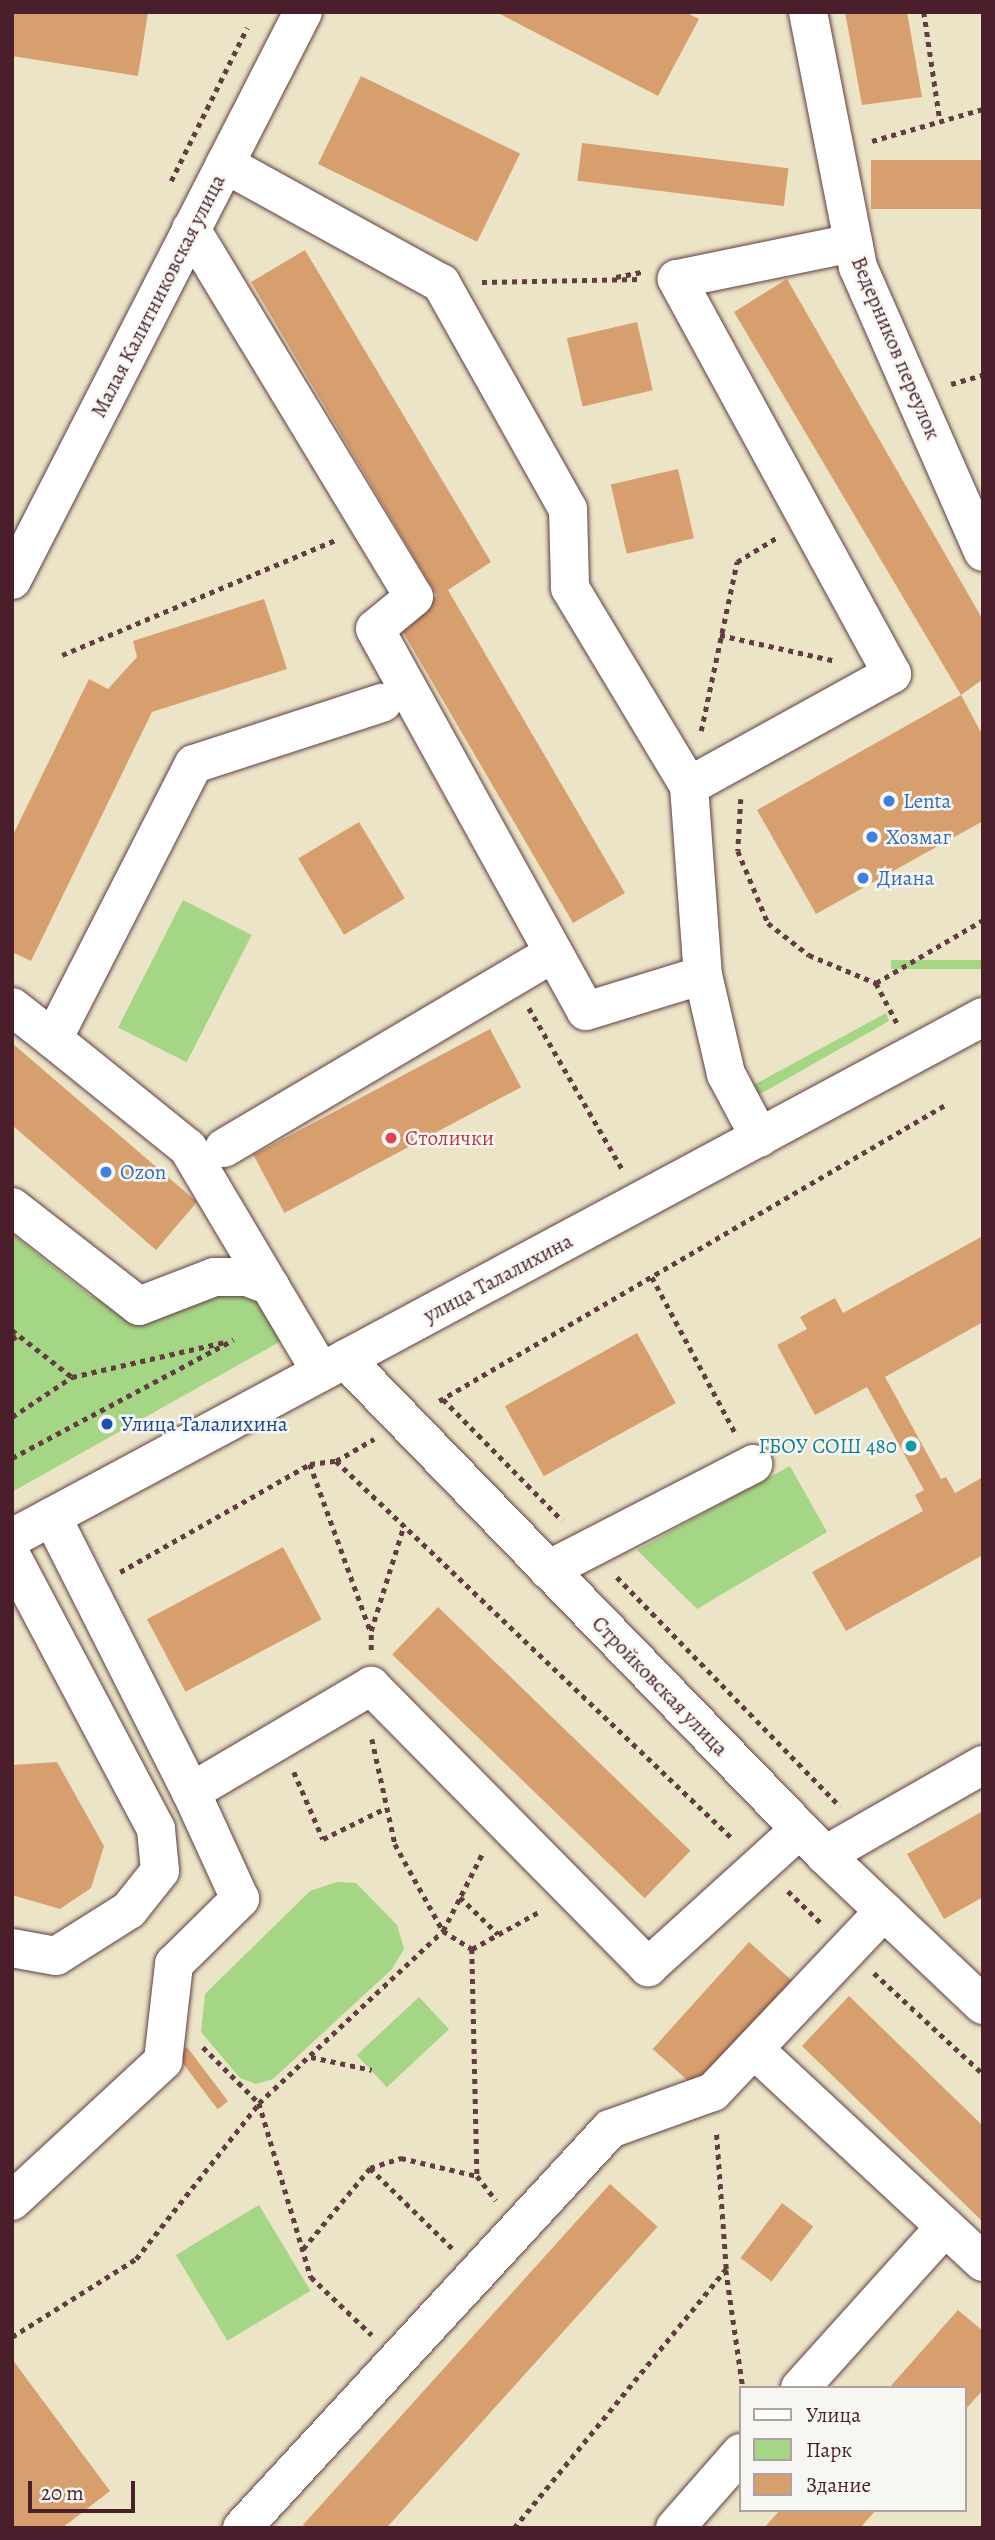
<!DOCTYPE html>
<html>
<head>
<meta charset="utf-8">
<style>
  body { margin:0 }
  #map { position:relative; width:995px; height:2540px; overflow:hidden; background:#ebe4c6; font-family:Alegreya,serif }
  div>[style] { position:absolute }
  .green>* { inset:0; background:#a5d685; transform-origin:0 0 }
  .building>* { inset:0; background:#d89f6e; transform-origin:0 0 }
  .path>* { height:4.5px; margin-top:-2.25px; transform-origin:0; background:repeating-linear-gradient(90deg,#623d42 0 5px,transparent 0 10px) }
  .roads { filter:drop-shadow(0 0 2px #623d42) drop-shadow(0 0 2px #623d42) }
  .minor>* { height:38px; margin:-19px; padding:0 19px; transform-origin:19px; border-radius:19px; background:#fff }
  .dots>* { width:19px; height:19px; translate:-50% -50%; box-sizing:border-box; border:4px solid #f6f6f2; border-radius:50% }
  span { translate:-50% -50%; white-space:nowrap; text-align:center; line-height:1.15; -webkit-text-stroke:5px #f6f6f2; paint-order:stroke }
  .street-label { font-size:21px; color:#4a1f2b }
  .shop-label { font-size:21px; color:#366cbe }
  .left { translate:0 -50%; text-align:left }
  .health-label { font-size:21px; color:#be3a42 }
  .transit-label { font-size:21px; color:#164399 }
  .culture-label { font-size:21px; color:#0d838f }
  .right { translate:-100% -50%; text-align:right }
  .frame { position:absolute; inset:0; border:14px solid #4a1f2b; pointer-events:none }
  .legend { position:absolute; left:739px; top:2386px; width:228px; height:126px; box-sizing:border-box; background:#f6f6f2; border:2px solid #b1a0a2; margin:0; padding:9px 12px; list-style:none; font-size:21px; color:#4a1f2b }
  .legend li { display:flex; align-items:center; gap:14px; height:35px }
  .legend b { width:35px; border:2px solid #b1a0a2 }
  .scale { position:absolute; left:28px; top:2481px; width:107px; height:32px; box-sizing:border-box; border:4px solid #4a1f2b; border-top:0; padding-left:9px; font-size:21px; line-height:24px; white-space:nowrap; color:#4a1f2b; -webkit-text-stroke:5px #f6f6f2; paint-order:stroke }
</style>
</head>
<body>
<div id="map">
  <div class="green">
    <i style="left:183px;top:900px;width:77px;height:143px;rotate:27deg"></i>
    <i style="left:983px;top:960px;width:9px;height:92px;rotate:90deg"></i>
    <i style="clip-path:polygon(886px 1013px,889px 1021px,753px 1098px,748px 1088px)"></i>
    <i style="clip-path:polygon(12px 1234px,89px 1295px,115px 1307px,247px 1277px,290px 1336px,12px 1492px)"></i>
    <i style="clip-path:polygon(790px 1466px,827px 1532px,697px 1609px,637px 1550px)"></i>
    <i style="clip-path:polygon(337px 1882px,356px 1883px,397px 1925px,404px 1949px,392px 1969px,273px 2079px,256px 2084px,240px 2078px,201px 2032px,205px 1994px,310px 1891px)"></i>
    <i style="left:419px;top:1997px;width:44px;height:85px;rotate:47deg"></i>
    <i style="left:259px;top:2205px;width:100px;height:97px;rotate:59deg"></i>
  </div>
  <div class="building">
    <i style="clip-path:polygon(12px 12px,148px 12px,138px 76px,12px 56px)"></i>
    <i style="clip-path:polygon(496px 12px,685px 12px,699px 19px,658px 96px)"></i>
    <i style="clip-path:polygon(845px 12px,907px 12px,922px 97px,862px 105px)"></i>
    <i style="left:361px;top:76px;width:177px;height:98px;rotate:26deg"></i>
    <i style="left:582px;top:143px;width:208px;height:38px;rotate:7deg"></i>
    <i style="left:983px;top:160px;width:49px;height:112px;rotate:90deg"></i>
    <i style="clip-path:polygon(305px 250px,491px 562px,448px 590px,625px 893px,573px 923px,396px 620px,437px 596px,251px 282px)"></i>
    <i style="clip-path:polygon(787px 279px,983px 620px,983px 679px,961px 695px,734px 312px)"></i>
    <i style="left:637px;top:322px;width:70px;height:72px;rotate:77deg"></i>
    <i style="left:678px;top:469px;width:71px;height:69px;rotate:77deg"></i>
    <i style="clip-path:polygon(264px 599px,287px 669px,152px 712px,31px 961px,12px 952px,12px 837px,89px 679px,108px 689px,137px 657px,133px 641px)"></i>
    <i style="clip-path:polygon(961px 695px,983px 736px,983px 821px,816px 914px,757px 810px)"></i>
    <i style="left:359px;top:822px;width:89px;height:71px;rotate:59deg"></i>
    <i style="left:490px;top:1029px;width:66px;height:268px;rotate:62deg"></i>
    <i style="clip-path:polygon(12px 1043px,197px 1202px,156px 1250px,12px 1125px)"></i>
    <i style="clip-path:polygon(983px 1236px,983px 1322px,885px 1377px,941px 1479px,946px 1477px,955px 1493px,983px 1477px,983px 1555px,846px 1631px,812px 1572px,923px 1511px,915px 1495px,924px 1490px,867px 1387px,815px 1415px,777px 1345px,807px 1329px,800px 1317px,835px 1298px,843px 1313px)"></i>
    <i style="left:637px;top:1333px;width:80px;height:151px;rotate:61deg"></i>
    <i style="left:283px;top:1547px;width:82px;height:154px;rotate:62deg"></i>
    <i style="left:438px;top:1607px;width:351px;height:66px;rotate:44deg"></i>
    <i style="clip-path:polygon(57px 1762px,104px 1846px,91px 1888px,60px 1909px,12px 1895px,12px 1765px)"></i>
    <i style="clip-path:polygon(983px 1811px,983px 1897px,944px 1919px,907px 1854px)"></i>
    <i style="left:749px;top:1942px;width:61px;height:144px;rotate:42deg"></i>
    <i style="clip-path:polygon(849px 1996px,983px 2126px,983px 2222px,802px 2046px)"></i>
    <i style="left:187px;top:2047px;width:68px;height:13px;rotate:53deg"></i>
    <i style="left:610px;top:2184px;width:64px;height:459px;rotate:42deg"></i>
    <i style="left:782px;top:2203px;width:39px;height:69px;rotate:37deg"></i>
    <i style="clip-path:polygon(958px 2310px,983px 2331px,983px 2390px,965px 2410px,965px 2388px,889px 2388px)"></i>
    <i style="clip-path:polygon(12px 2359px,110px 2491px,62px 2528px,12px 2528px)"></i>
    <i style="clip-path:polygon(780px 2510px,876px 2510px,860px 2528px,764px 2528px)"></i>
  </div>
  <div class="path">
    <i style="left:924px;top:12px;width:109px;rotate:81.6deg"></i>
    <i style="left:872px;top:141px;width:116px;rotate:-16.1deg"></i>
    <i style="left:171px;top:181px;width:171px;rotate:-63.6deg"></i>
    <i style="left:616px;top:277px;width:26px;rotate:-11deg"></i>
    <i style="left:482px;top:282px;width:159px;rotate:-1.1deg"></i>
    <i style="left:951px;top:384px;width:33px;rotate:-16deg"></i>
    <i style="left:720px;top:635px;width:119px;rotate:12.6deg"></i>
    <i style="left:62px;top:655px;width:297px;rotate:-22.8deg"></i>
    <i style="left:701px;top:731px;width:173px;rotate:-78deg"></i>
    <i style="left:737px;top:562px;width:46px;rotate:-31.6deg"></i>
    <i style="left:741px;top:799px;width:52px;rotate:93.3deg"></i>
    <i style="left:738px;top:851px;width:78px;rotate:67.4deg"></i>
    <i style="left:768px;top:923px;width:52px;rotate:38deg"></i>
    <i style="left:809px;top:955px;width:73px;rotate:22.7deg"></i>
    <i style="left:876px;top:983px;width:45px;rotate:62.3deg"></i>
    <i style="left:876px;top:983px;width:124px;rotate:-30.5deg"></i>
    <i style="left:529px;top:1008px;width:187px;rotate:59.9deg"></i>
    <i style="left:652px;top:1277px;width:178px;rotate:61.9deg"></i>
    <i style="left:12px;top:1330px;width:76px;rotate:38.1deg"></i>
    <i style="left:72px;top:1377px;width:157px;rotate:-12.9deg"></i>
    <i style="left:12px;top:1339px;width:8px;rotate:-30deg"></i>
    <i style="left:443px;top:1399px;width:170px;rotate:45.5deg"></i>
    <i style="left:439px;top:1401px;width:586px;rotate:-30.33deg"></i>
    <i style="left:12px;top:1417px;width:72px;rotate:-33.7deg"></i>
    <i style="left:12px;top:1458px;width:251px;rotate:-28.1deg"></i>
    <i style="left:336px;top:1461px;width:548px;rotate:43.6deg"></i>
    <i style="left:310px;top:1464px;width:177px;rotate:70.1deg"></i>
    <i style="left:120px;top:1572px;width:219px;rotate:-29.6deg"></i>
    <i style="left:310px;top:1464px;width:26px;rotate:-7deg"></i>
    <i style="left:336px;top:1461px;width:44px;rotate:-30.1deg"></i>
    <i style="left:617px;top:1577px;width:320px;rotate:45.8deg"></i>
    <i style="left:371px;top:1650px;width:19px;rotate:-90deg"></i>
    <i style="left:371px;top:1631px;width:111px;rotate:-72.7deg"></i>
    <i style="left:372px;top:1739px;width:107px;rotate:77.6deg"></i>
    <i style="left:395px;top:1844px;width:99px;rotate:61.1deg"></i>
    <i style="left:443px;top:1931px;width:34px;rotate:32deg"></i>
    <i style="left:472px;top:1949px;width:227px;rotate:88.7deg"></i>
    <i style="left:477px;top:2176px;width:31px;rotate:52deg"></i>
    <i style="left:294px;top:1772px;width:73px;rotate:66.6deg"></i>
    <i style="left:323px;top:1839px;width:70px;rotate:-26.2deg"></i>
    <i style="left:788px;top:1891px;width:47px;rotate:44.1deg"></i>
    <i style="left:460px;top:1897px;width:53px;rotate:44.2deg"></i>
    <i style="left:472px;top:1949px;width:80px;rotate:-29.1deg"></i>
    <i style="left:874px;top:1973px;width:149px;rotate:42.8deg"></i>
    <i style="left:203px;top:2047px;width:79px;rotate:45deg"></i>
    <i style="left:259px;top:2103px;width:182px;rotate:73.4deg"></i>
    <i style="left:311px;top:2277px;width:84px;rotate:43.6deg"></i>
    <i style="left:311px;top:2057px;width:62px;rotate:12deg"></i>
    <i style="left:370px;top:2168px;width:115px;rotate:44.3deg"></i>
    <i style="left:303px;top:2249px;width:105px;rotate:-50.4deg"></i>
    <i style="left:370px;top:2168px;width:33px;rotate:-18deg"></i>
    <i style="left:401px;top:2158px;width:78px;rotate:13.3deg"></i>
    <i style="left:726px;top:2270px;width:119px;rotate:81.8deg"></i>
    <i style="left:12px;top:2337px;width:146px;rotate:-32.2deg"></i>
    <i style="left:136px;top:2259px;width:199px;rotate:-51.7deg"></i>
    <i style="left:259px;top:2103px;width:252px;rotate:-43.1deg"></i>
    <i style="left:443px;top:1931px;width:89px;rotate:-63.1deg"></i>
    <i style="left:514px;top:2528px;width:335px;rotate:-50.7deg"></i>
    <i style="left:726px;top:2269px;width:138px;rotate:-94.1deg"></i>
  </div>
  <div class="roads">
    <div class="minor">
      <i style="left:808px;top:12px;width:260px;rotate:78.9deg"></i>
      <i style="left:858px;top:267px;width:311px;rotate:66.3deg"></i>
      <i style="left:225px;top:164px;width:247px;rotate:28.9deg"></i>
      <i style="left:441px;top:283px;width:259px;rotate:60.7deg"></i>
      <i style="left:568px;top:509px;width:79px;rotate:88.5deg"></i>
      <i style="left:570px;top:588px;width:231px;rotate:59deg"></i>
      <i style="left:689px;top:786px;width:190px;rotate:85.8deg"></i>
      <i style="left:703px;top:975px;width:102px;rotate:76.9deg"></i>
      <i style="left:726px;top:1074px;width:72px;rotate:62deg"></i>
      <i style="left:191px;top:229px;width:430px;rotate:58.8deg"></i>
      <i style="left:414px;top:597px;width:50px;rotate:140.6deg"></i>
      <i style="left:375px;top:629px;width:436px;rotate:61.1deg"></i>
      <i style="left:586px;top:1011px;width:122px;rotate:-17.1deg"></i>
      <i style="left:12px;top:580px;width:638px;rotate:-62.87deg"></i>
      <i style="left:689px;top:786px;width:232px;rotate:-28.9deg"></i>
      <i style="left:892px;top:674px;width:450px;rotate:-118.6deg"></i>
      <i style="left:677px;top:279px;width:180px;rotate:-11.6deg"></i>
      <i style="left:12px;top:1007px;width:52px;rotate:38deg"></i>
      <i style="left:224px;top:1148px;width:381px;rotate:-30.6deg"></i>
      <i style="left:12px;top:1207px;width:161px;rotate:37.9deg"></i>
      <i style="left:139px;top:1306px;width:80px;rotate:-21.1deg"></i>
      <i style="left:214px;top:1277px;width:33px"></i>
      <i style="left:247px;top:1277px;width:25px;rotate:21deg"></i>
      <i style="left:345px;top:1359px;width:690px;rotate:45.94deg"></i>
      <i style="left:825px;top:1855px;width:218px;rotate:43.5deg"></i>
      <i style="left:321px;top:1372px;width:261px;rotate:-120.7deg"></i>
      <i style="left:188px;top:1148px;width:174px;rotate:-141.1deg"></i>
      <i style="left:53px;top:1039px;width:309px;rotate:-62.9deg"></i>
      <i style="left:194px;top:764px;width:198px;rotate:-18deg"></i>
      <i style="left:52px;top:1517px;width:308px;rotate:63.2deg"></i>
      <i style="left:191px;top:1792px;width:209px;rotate:-30.5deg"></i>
      <i style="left:371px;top:1686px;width:395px;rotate:45.4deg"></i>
      <i style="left:648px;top:1967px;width:205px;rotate:-42.2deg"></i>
      <i style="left:12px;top:1538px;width:1102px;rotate:-28.22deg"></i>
      <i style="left:12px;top:1557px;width:308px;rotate:62.1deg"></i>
      <i style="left:156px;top:1829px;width:42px;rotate:84.6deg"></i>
      <i style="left:160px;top:1871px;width:50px;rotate:128.5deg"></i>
      <i style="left:129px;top:1910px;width:86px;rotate:147.8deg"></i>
      <i style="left:56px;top:1956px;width:45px;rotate:-169.7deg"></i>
      <i style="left:548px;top:1570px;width:231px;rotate:-27.3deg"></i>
      <i style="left:825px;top:1855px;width:182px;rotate:-29.7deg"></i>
      <i style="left:756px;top:2051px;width:310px;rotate:42.9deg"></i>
      <i style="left:12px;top:2201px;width:206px;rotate:-42.8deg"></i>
      <i style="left:163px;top:2061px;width:98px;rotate:-83.5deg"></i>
      <i style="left:174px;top:1964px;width:93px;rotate:-44.6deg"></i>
      <i style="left:240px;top:1899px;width:118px;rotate:-114.6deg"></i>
      <i style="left:800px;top:2388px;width:217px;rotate:-48deg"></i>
      <i style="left:242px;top:2528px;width:543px;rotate:-47.31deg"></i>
      <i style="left:610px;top:2129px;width:109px;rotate:-19.8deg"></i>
      <i style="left:713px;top:2092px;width:249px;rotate:-46.6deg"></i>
      <i style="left:675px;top:2528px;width:100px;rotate:-48.7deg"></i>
    </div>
  </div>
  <div class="dots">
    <i style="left:889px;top:801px;background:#3f7fe0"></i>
    <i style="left:872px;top:837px;background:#3f7fe0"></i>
    <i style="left:863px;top:878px;background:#3f7fe0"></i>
    <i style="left:391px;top:1138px;background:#e0444e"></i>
    <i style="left:106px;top:1172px;background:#3f7fe0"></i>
    <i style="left:107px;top:1424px;background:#1a4fb4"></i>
    <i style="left:911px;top:1446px;background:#0f9aa8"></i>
  </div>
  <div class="street-label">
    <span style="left:158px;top:296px;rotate:-63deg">Малая Калитниковская улица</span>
    <span style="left:896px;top:348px;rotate:67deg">Ведерников переулок</span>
    <span style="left:498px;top:1278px;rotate:-28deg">улица Талалихина</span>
    <span style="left:660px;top:1686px;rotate:46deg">Стройковская улица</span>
  </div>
  <div class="shop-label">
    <span class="left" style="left:903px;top:801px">Lenta</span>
    <span class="left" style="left:886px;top:837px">Хозмаг</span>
    <span class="left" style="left:877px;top:878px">Диана</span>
    <span class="left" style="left:120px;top:1172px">Ozon</span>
  </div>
  <div class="health-label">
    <span class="left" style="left:405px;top:1138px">Столички</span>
  </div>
  <div class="transit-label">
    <span class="left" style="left:121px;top:1424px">Улица Талалихина</span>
  </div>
  <div class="culture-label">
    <span class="right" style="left:897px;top:1446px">ГБОУ СОШ 480</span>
  </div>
  <div class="frame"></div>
  <ul class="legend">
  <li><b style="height:9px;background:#fff"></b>Улица</li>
  <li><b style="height:19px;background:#a5d685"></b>Парк</li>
  <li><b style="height:19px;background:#d89f6e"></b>Здание</li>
  </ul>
  <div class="scale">20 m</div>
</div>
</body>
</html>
